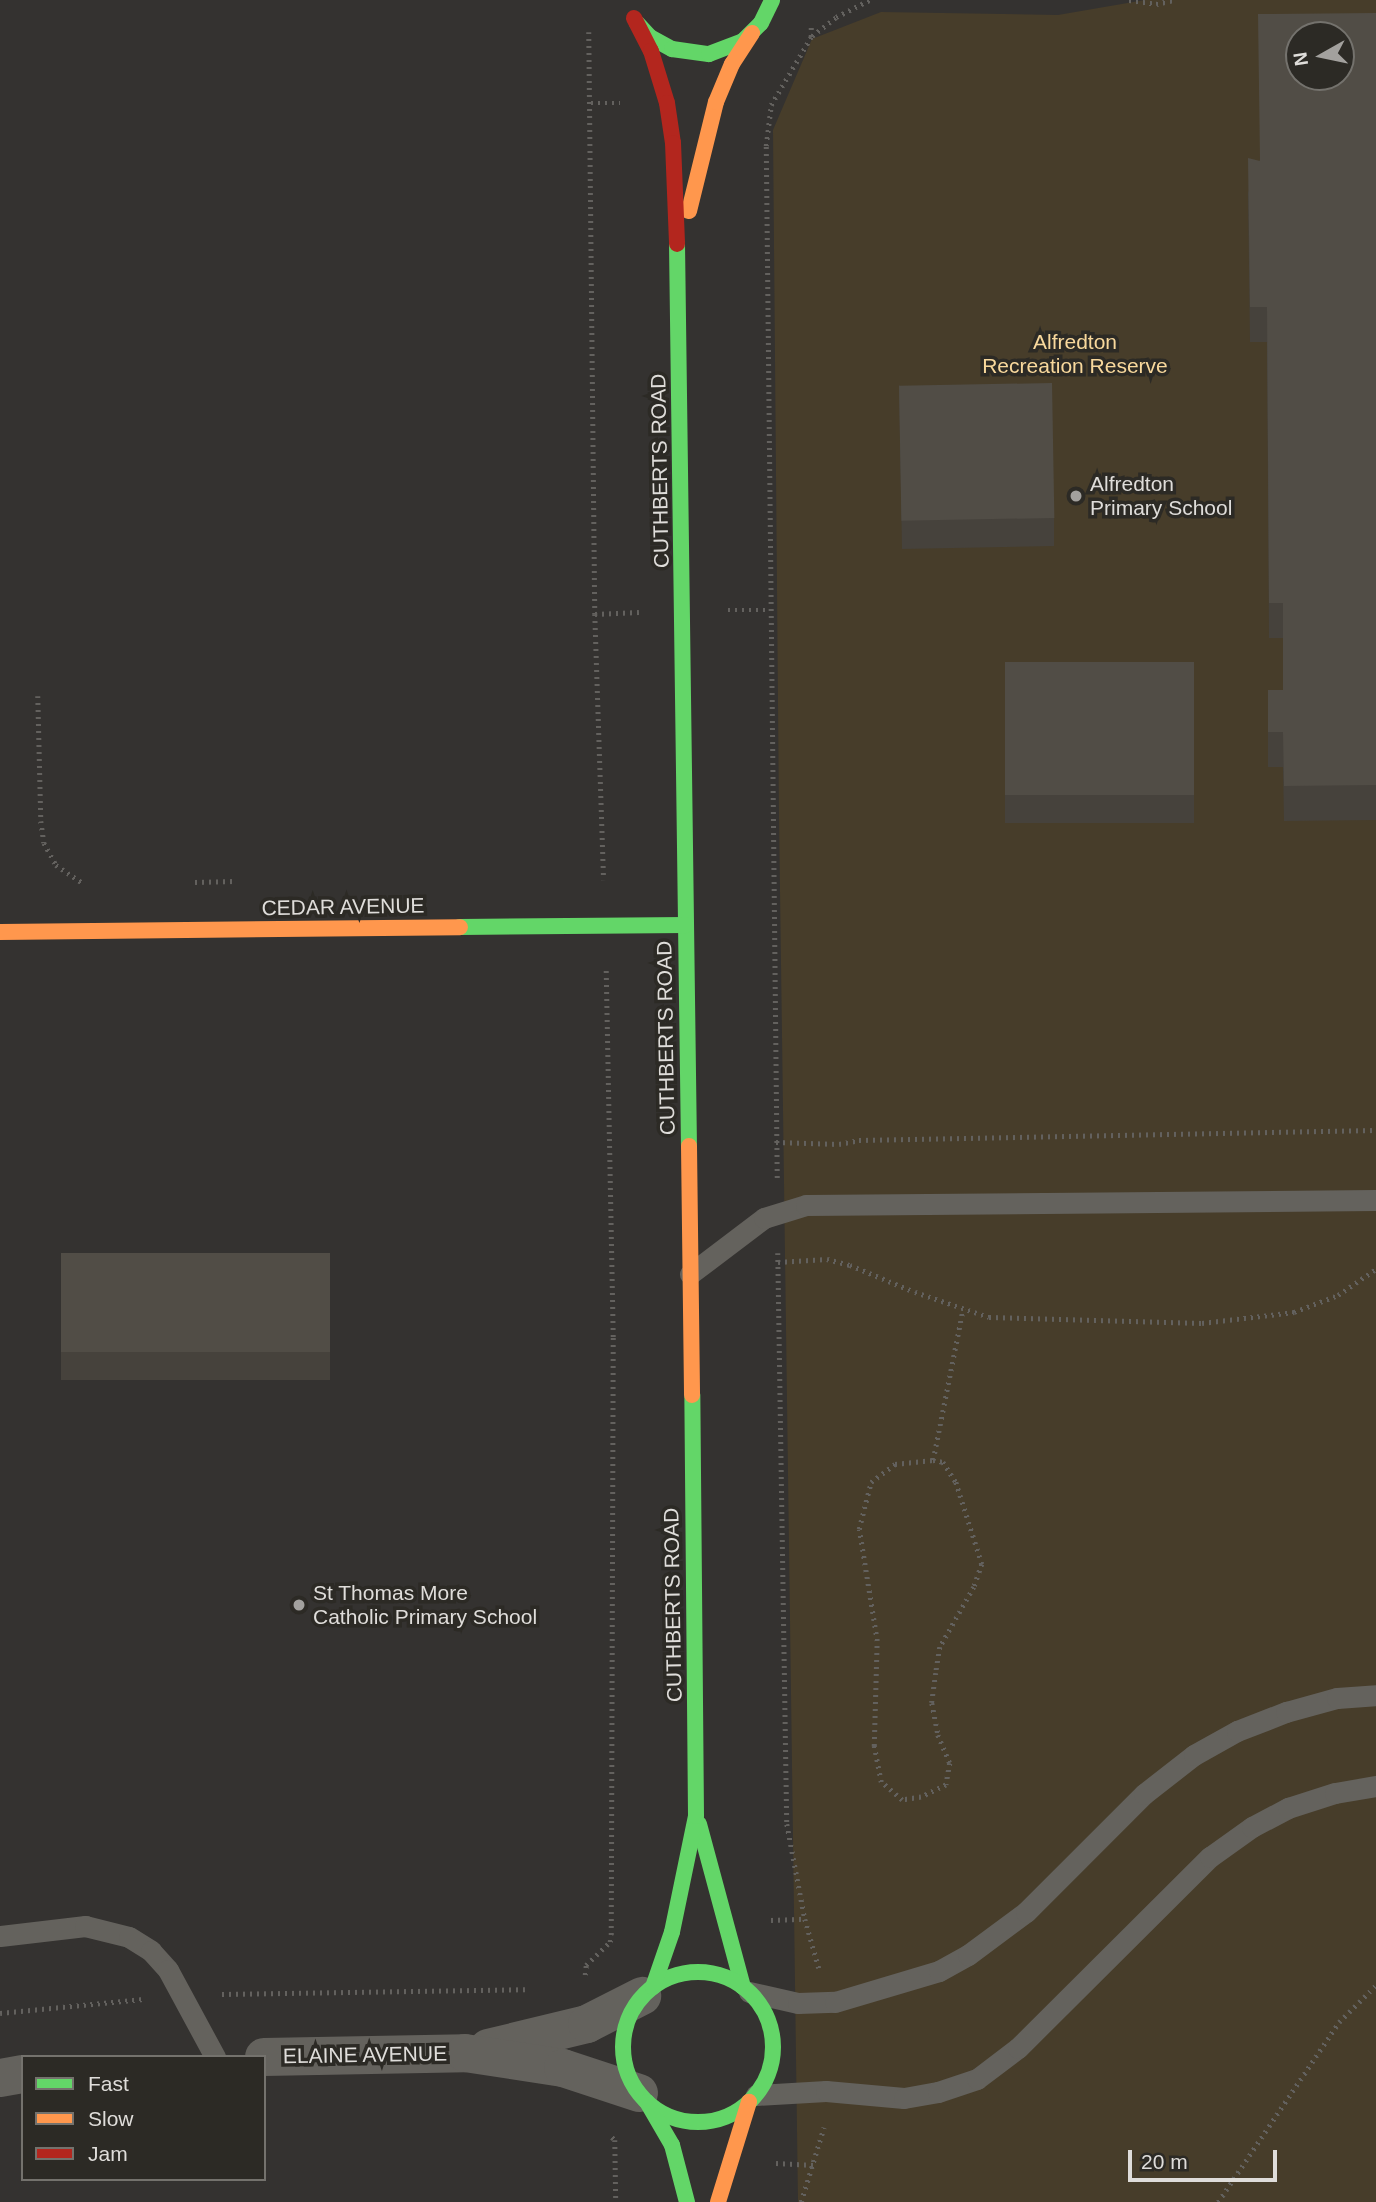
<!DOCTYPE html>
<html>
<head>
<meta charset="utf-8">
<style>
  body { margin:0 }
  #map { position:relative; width:1376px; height:2202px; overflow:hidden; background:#343230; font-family:Arial,sans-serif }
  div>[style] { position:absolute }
  .green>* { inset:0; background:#473d2a }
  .path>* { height:4.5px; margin-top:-2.25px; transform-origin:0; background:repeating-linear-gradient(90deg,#63615e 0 2px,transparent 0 7px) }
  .lane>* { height:21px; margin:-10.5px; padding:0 10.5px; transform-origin:10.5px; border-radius:10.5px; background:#64625d }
  .street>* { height:38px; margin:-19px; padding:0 19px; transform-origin:19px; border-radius:19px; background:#64625d }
  .fast>* { height:16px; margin:-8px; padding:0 8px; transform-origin:8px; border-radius:8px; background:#63d668 }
  .fast>.ring { margin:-8px; padding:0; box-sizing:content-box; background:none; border:16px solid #63d668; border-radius:50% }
  .slow>* { height:16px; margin:-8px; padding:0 8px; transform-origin:8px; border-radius:8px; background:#ff974d }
  .jam>* { height:16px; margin:-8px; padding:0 8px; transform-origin:8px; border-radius:8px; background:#b3261e }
  .wall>* { inset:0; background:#46423c; transform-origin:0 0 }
  .building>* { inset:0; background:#514d46; transform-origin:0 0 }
  .dots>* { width:19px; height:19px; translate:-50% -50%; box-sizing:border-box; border:4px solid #2c2a25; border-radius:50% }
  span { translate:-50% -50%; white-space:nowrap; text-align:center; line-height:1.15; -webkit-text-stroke:7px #2c2a25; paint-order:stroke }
  .park-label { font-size:21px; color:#f8d89c }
  .street-label { font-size:21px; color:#dfddda }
  .poi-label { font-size:21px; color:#dfddda }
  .left { translate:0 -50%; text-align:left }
  .legend { position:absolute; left:21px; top:2055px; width:245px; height:126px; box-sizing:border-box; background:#2c2a25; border:2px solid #74726d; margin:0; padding:9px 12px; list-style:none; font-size:21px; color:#dfddda }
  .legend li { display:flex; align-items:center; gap:14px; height:35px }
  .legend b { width:35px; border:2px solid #74726d }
  .north { position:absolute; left:1285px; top:21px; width:70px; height:70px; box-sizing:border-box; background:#2c2a25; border:2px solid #74726d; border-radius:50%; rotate:261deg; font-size:19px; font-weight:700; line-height:28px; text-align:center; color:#dfddda }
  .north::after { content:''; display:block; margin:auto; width:24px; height:32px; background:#a3a19e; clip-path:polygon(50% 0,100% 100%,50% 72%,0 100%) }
  .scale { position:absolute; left:1128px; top:2150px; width:149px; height:32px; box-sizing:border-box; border:4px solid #dfddda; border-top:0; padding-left:9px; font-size:21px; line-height:24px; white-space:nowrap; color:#dfddda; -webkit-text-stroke:5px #2c2a25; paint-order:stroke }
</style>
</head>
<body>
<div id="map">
  <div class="green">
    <i style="clip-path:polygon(evenodd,1145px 0,1376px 0,1376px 2202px,798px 2202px,779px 817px,773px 130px,812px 39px,881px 12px,1058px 15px,1145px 0,1299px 35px,1341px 35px,1341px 77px,1299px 77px,1299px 35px)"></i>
  </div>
  <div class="path">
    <i style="left:1129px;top:0;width:27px;rotate:8deg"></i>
    <i style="left:1156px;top:4px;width:18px;rotate:-13deg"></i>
    <i style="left:589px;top:32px;width:582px;rotate:89.41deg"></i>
    <i style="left:595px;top:614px;width:266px;rotate:88.1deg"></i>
    <i style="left:812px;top:36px;width:31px;rotate:-38deg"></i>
    <i style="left:836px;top:17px;width:38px;rotate:-27deg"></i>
    <i style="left:591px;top:103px;width:29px"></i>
    <i style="left:728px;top:610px;width:41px"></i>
    <i style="left:595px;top:614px;width:44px;rotate:-2.6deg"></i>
    <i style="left:38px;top:696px;width:125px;rotate:88.6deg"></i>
    <i style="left:41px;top:821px;width:22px;rotate:82deg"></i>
    <i style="left:44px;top:843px;width:25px;rotate:61deg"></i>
    <i style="left:56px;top:865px;width:32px;rotate:34deg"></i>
    <i style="left:195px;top:882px;width:40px;rotate:-1.4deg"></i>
    <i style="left:776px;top:1142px;width:63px;rotate:1.8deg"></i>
    <i style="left:839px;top:1144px;width:20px;rotate:-11deg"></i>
    <i style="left:859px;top:1140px;width:517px;rotate:-1.11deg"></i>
    <i style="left:777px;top:1178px;width:1032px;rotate:-90.61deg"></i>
    <i style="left:766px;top:146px;width:41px;rotate:-83deg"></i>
    <i style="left:771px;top:105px;width:79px;rotate:-59.5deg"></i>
    <i style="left:811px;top:37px;width:12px;rotate:-90deg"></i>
    <i style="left:778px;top:1253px;width:571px;rotate:89.1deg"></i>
    <i style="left:787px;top:1824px;width:97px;rotate:79.3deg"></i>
    <i style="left:805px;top:1919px;width:51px;rotate:74.1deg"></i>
    <i style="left:778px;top:1262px;width:49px;rotate:-3.5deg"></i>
    <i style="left:827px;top:1259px;width:24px;rotate:15deg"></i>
    <i style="left:850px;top:1265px;width:70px;rotate:22.6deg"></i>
    <i style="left:915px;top:1292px;width:78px;rotate:18.7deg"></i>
    <i style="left:989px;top:1317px;width:213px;rotate:1.6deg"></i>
    <i style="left:1202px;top:1323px;width:93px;rotate:-6.8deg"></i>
    <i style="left:1294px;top:1312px;width:47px;rotate:-21.1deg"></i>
    <i style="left:1338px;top:1295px;width:46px;rotate:-34.4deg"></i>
    <i style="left:933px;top:1460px;width:10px;rotate:11deg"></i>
    <i style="left:943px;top:1462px;width:24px;rotate:57deg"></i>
    <i style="left:956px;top:1482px;width:86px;rotate:72.4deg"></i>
    <i style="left:982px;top:1564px;width:24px;rotate:109deg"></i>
    <i style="left:974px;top:1587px;width:69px;rotate:119.5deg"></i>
    <i style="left:940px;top:1647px;width:26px;rotate:99deg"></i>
    <i style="left:936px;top:1673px;width:30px;rotate:98deg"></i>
    <i style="left:932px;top:1703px;width:33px;rotate:79deg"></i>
    <i style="left:938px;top:1735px;width:30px;rotate:67deg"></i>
    <i style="left:950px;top:1763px;width:22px;rotate:100deg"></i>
    <i style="left:946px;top:1785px;width:28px;rotate:154deg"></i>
    <i style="left:921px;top:1797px;width:19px;rotate:171deg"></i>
    <i style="left:902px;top:1800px;width:28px;rotate:-139deg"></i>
    <i style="left:881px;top:1782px;width:37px;rotate:-101deg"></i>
    <i style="left:874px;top:1746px;width:105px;rotate:-88.4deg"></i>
    <i style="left:877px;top:1641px;width:113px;rotate:-99.1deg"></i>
    <i style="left:859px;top:1529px;width:49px;rotate:-75.7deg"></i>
    <i style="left:871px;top:1482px;width:30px;rotate:-37deg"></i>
    <i style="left:895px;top:1464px;width:38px;rotate:-6deg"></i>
    <i style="left:933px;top:1460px;width:154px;rotate:-78.8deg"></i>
    <i style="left:771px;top:1920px;width:34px;rotate:-2deg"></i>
    <i style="left:585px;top:1975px;width:10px;rotate:-84deg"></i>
    <i style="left:586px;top:1965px;width:33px;rotate:-44deg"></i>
    <i style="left:610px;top:1942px;width:7px;rotate:-82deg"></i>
    <i style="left:611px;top:1935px;width:598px;rotate:-89.81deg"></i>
    <i style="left:613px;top:1337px;width:368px;rotate:-91.1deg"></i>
    <i style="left:222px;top:1994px;width:303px;rotate:-0.9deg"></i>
    <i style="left:0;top:2013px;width:144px;rotate:-5.6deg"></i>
    <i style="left:612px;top:2137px;width:4px;rotate:45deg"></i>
    <i style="left:615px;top:2140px;width:62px;rotate:89.1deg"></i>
    <i style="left:776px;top:2163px;width:38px;rotate:3deg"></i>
    <i style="left:801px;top:2202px;width:78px;rotate:-73deg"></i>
    <i style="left:1218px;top:2202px;width:217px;rotate:-56.1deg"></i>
    <i style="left:1339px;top:2022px;width:52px;rotate:-45deg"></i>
  </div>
  <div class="lane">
    <i style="left:690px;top:1274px;width:93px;rotate:-37.1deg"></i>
    <i style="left:764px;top:1218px;width:44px;rotate:-17.2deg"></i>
    <i style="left:806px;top:1205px;width:570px;rotate:-0.5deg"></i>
    <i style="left:0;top:1936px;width:86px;rotate:-6.7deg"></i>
    <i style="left:85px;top:1926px;width:45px;rotate:14deg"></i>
    <i style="left:129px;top:1937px;width:26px;rotate:32deg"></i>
    <i style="left:151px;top:1951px;width:25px;rotate:48deg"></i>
    <i style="left:168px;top:1970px;width:99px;rotate:61.6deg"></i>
    <i style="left:749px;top:1992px;width:50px;rotate:12.7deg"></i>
    <i style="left:798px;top:2003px;width:37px;rotate:-2deg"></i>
    <i style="left:835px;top:2002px;width:109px;rotate:-16.6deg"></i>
    <i style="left:939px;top:1971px;width:33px;rotate:-29deg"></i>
    <i style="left:968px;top:1955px;width:72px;rotate:-36.6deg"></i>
    <i style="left:1026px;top:1912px;width:167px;rotate:-45deg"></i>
    <i style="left:1144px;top:1794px;width:63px;rotate:-38deg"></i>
    <i style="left:1194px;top:1755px;width:49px;rotate:-29.2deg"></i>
    <i style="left:1237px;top:1731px;width:53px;rotate:-21.2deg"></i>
    <i style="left:1286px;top:1712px;width:53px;rotate:-15.4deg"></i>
    <i style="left:1337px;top:1698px;width:39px;rotate:-4deg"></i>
    <i style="left:756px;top:2095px;width:70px;rotate:-3.3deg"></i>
    <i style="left:826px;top:2091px;width:78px;rotate:5.1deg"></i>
    <i style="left:904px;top:2098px;width:35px;rotate:-10deg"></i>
    <i style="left:938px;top:2092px;width:41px;rotate:-18.4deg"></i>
    <i style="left:977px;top:2079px;width:51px;rotate:-37.1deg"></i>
    <i style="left:1018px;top:2048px;width:271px;rotate:-44.9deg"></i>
    <i style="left:1210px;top:1857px;width:52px;rotate:-35.5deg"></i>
    <i style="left:1252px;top:1827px;width:41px;rotate:-27.8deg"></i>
    <i style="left:1288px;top:1808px;width:49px;rotate:-17.7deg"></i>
    <i style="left:1335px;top:1793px;width:42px;rotate:-9.7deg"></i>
  </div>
  <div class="street">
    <i style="left:488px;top:2048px;width:102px;rotate:-13.6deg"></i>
    <i style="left:587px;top:2024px;width:62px;rotate:-27deg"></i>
    <i style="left:264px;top:2057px;width:201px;rotate:-1.1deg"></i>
    <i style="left:465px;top:2053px;width:99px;rotate:8.7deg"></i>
    <i style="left:563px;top:2068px;width:80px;rotate:18.2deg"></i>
    <i style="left:0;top:2078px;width:23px;rotate:-10deg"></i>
  </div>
  <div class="fast">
    <i style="left:637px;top:23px;width:19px;rotate:47deg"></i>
    <i style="left:650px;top:37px;width:25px;rotate:29deg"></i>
    <i style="left:672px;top:49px;width:37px;rotate:8deg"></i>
    <i style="left:709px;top:54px;width:36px;rotate:-21deg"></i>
    <i style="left:743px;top:41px;width:25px;rotate:-45deg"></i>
    <i style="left:761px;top:23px;width:25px;rotate:-64deg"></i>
    <i style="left:677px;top:244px;width:902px;rotate:89.24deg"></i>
    <i style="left:460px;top:927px;width:226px;rotate:-0.5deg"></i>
    <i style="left:699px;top:1824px;width:169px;rotate:74.9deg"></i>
    <i class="ring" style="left:623px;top:1972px;width:134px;height:134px"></i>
    <i style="left:653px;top:1987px;width:58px;rotate:-70.9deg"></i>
    <i style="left:672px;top:1932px;width:118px;rotate:-78.3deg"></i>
    <i style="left:696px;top:1816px;width:421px;rotate:-90.5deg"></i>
    <i style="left:647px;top:2102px;width:50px;rotate:59.8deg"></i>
    <i style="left:672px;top:2145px;width:59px;rotate:75.3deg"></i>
  </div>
  <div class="slow">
    <i style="left:689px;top:211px;width:112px;rotate:-76.1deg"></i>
    <i style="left:716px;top:102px;width:41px;rotate:-67.2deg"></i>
    <i style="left:732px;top:64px;width:37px;rotate:-57deg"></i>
    <i style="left:0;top:932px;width:460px;rotate:-0.6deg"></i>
    <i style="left:689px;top:1146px;width:249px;rotate:89.3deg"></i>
    <i style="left:718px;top:2202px;width:105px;rotate:-72.8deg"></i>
  </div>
  <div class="jam">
    <i style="left:634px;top:18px;width:37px;rotate:63deg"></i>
    <i style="left:651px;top:51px;width:54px;rotate:72.9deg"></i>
    <i style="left:667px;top:103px;width:40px;rotate:81.5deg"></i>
    <i style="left:673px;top:143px;width:101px;rotate:87.7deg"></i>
  </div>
  <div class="wall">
    <i style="clip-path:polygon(1376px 13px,1376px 820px,1284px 821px,1283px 767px,1268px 767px,1268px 690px,1283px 690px,1283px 638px,1269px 638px,1267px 342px,1250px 342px,1248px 193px,1259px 161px)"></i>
    <i style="clip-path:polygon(899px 385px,1054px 518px,1054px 546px,902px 549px)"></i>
    <i style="left:1005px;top:662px;width:189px;height:161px"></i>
    <i style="left:61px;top:1253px;width:269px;height:127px"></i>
  </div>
  <div class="building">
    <i style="clip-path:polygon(evenodd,1376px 13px,1376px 785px,1284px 786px,1283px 732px,1268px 732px,1268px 690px,1283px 690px,1283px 603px,1269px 603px,1267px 307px,1250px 307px,1248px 158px,1260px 161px,1258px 14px,1376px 13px,1299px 35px,1341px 35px,1341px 77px,1299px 77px,1299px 35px)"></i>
    <i style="left:1052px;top:383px;width:135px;height:153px;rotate:89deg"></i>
    <i style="left:1005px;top:662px;width:189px;height:133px"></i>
    <i style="left:61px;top:1253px;width:269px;height:99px"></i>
  </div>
  <div class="dots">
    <i style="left:1076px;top:496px;background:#a3a19e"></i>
    <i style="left:299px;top:1605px;background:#a3a19e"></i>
  </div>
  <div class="park-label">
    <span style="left:1075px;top:354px">Alfredton<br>Recreation Reserve</span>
  </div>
  <div class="street-label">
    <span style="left:660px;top:471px;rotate:-91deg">CUTHBERTS ROAD</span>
    <span style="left:343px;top:907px;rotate:-1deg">CEDAR AVENUE</span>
    <span style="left:666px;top:1038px;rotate:-91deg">CUTHBERTS ROAD</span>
    <span style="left:673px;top:1605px;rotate:-91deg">CUTHBERTS ROAD</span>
    <span style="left:365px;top:2055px;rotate:-1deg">ELAINE AVENUE</span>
  </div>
  <div class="poi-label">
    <span class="left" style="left:1090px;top:496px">Alfredton<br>Primary School</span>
    <span class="left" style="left:313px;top:1605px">St Thomas More<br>Catholic Primary School</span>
  </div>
  <ul class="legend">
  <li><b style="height:9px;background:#63d668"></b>Fast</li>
  <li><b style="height:9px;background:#ff974d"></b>Slow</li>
  <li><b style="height:9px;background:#b3261e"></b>Jam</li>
  </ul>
  <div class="north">N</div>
  <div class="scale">20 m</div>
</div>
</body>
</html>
